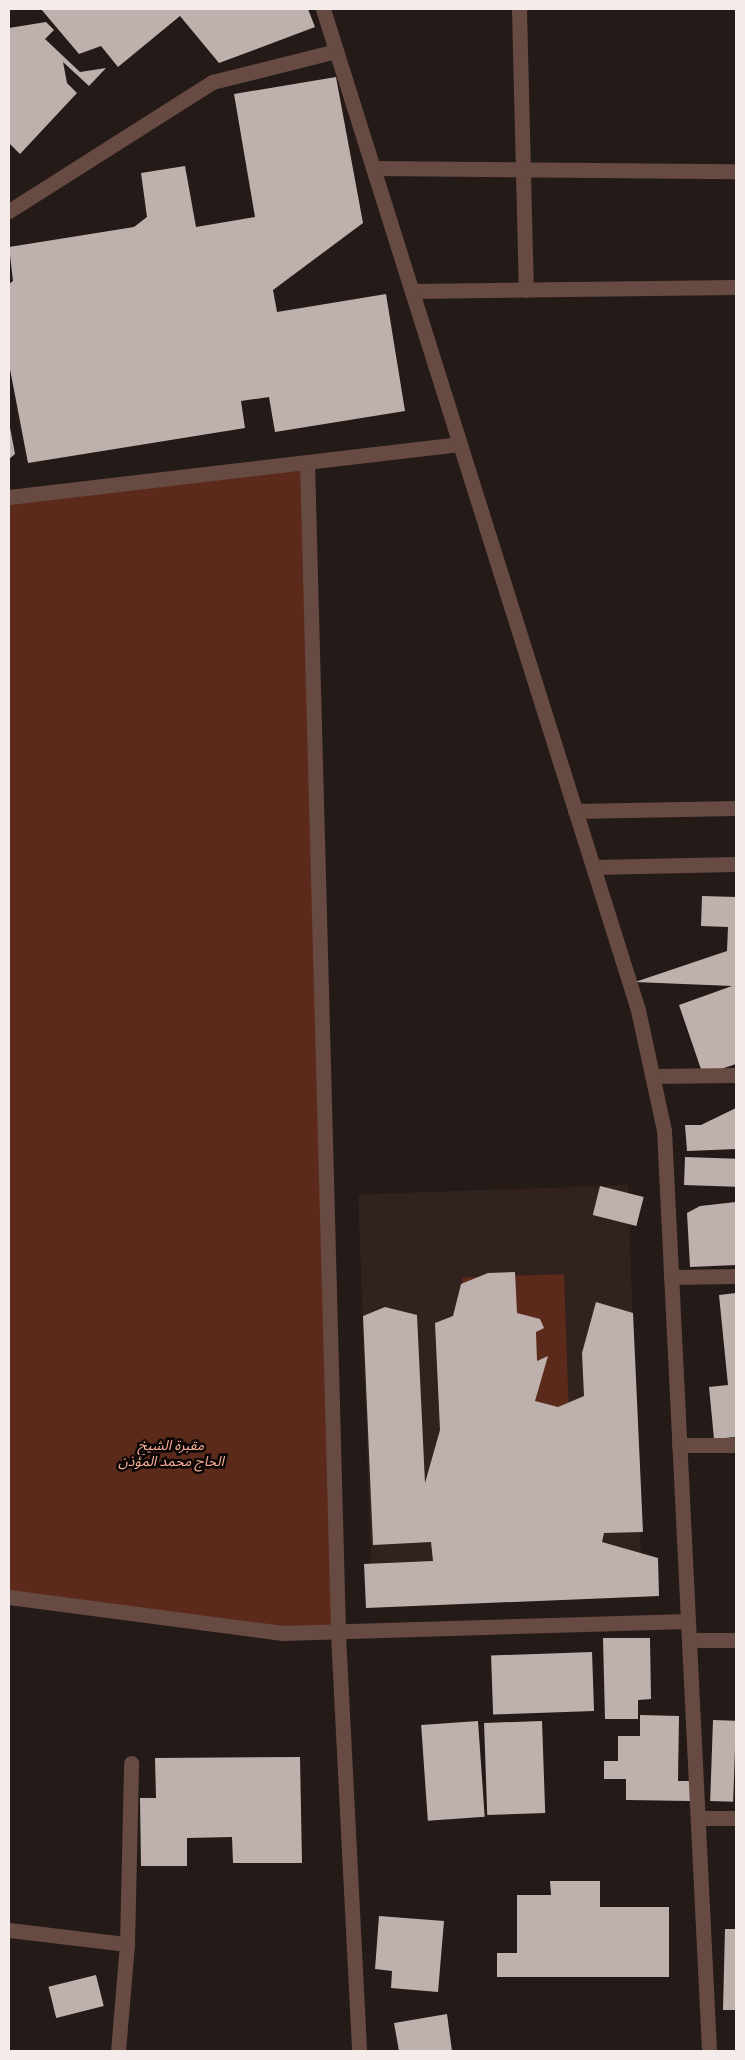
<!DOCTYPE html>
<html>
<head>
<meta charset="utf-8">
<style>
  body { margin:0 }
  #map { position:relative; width:745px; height:2060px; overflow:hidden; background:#241a17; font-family:"PT Serif","Noto Sans Arabic",serif }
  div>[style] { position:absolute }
  .built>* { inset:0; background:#32221d; transform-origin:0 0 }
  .green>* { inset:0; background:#5b2a1b; transform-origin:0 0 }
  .building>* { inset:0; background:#beb1ad; transform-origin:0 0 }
  .minor>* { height:15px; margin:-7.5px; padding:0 7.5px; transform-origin:7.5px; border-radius:7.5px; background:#674a42 }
  .tertiary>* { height:15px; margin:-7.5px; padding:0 7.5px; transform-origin:7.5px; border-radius:7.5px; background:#674a42 }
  span { translate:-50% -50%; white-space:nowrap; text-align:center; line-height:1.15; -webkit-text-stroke:5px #0a0605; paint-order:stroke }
  .park-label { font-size:14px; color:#feaf98; font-style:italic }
  .frame { position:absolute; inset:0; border:10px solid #f3ecea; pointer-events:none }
</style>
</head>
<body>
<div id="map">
  <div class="built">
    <i style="left:628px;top:1185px;width:410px;height:270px;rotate:88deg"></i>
  </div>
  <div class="green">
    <i style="clip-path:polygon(307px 462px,338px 1634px,9px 1597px,9px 497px)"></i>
    <i style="left:564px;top:1274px;width:179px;height:102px;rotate:88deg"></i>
  </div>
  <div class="building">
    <i style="clip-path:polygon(41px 9px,308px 9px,315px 27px,219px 63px,180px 16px,118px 67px,101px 46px,79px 54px)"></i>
    <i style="clip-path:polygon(46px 22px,54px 30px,45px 39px,80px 72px,106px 68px,89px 86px,63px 62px,67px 83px,77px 93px,20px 154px,9px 143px,9px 28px)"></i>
    <i style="clip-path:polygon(336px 77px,363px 223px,273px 290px,277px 312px,386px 294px,405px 411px,275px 432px,269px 397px,241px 401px,245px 428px,28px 463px,9px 364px,9px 284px,13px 281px,9px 247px,134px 227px,147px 217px,141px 173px,185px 166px,196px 227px,255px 217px,234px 94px)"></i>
    <i style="clip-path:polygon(9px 422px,15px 454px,9px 459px)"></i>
    <i style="clip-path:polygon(702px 896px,736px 897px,736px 1064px,703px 1075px,679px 1005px,732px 986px,635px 982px,727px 951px,728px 927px,701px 926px)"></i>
    <i style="clip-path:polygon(736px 1108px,736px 1149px,687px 1151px,685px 1125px,701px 1125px)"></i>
    <i style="left:685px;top:1157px;width:51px;height:28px;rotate:2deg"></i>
    <i style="left:600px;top:1186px;width:45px;height:30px;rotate:14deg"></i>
    <i style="clip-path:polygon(736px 1202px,736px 1265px,690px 1267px,687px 1213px,700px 1206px)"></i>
    <i style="clip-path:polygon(515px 1272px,517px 1313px,540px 1319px,544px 1328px,536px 1332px,537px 1361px,548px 1356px,535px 1401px,558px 1407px,584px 1396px,582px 1353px,596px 1302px,633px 1313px,643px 1532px,604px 1533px,602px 1542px,658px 1558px,659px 1596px,366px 1608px,364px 1564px,433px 1561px,431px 1542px,373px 1545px,363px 1316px,385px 1307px,417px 1315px,425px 1483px,440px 1430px,435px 1323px,453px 1316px,461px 1284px,488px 1273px)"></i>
    <i style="clip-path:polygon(736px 1293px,736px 1437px,714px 1439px,709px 1387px,728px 1385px,719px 1295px)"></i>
    <i style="clip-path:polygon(603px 1638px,650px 1638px,651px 1699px,638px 1700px,638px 1719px,605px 1719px)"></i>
    <i style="left:592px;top:1652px;width:59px;height:101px;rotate:88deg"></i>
    <i style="clip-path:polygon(640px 1715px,679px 1716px,678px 1781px,690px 1781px,690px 1801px,626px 1800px,626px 1779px,604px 1779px,604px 1761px,618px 1761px,618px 1736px,640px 1736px)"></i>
    <i style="left:713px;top:1720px;width:23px;height:81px;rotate:2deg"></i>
    <i style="left:478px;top:1721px;width:96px;height:57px;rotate:86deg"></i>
    <i style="left:542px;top:1721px;width:92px;height:58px;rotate:88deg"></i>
    <i style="clip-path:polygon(300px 1757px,302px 1863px,233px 1863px,232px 1837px,187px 1838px,187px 1866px,141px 1866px,140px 1798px,156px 1798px,155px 1758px)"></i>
    <i style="clip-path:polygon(550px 1881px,600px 1881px,600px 1907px,669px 1907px,669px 1977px,497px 1977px,497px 1953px,517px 1953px,517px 1895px,551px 1895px)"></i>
    <i style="clip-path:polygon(379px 1916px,444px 1921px,438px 1992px,391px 1988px,392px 1971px,375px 1969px)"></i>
    <i style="clip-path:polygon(725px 1929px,736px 1929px,736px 2010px,723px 2010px)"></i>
    <i style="left:96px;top:1975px;width:32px;height:49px;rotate:76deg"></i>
    <i style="clip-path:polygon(447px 2014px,452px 2051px,399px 2051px,394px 2023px)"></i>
  </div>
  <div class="minor">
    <i style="left:519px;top:9px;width:281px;rotate:88.6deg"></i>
    <i style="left:373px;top:168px;width:363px;rotate:0.5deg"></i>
    <i style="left:9px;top:211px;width:241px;rotate:-32.4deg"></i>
    <i style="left:212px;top:82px;width:128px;rotate:-14deg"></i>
    <i style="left:412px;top:291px;width:324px;rotate:-0.7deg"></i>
    <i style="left:307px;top:462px;width:1172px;rotate:88.48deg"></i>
    <i style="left:338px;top:1634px;width:418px;rotate:87.1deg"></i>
    <i style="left:9px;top:497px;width:454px;rotate:-6.7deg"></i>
    <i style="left:575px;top:811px;width:161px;rotate:-1.1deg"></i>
    <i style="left:593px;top:867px;width:143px;rotate:-1.2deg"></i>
    <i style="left:652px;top:1076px;width:84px;rotate:-0.7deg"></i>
    <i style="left:671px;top:1277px;width:65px;rotate:-0.9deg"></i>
    <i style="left:679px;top:1445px;width:57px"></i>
    <i style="left:9px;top:1597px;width:276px;rotate:7.5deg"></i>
    <i style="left:283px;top:1633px;width:405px;rotate:-1.7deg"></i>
    <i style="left:689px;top:1640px;width:47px"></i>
    <i style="left:698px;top:1818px;width:38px"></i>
    <i style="left:9px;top:1930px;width:119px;rotate:6.8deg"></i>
    <i style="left:118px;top:2051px;width:107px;rotate:-85.2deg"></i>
    <i style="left:127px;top:1944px;width:181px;rotate:-88.7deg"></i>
  </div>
  <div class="tertiary">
    <i style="left:323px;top:9px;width:1049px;rotate:72.53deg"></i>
    <i style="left:638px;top:1010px;width:123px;rotate:77.8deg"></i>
    <i style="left:664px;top:1130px;width:922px;rotate:87.2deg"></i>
  </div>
  <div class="park-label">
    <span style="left:171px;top:1453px">مقبرة الشيخ<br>الحاج محمد المؤذن</span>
  </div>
  <div class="frame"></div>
</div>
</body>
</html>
